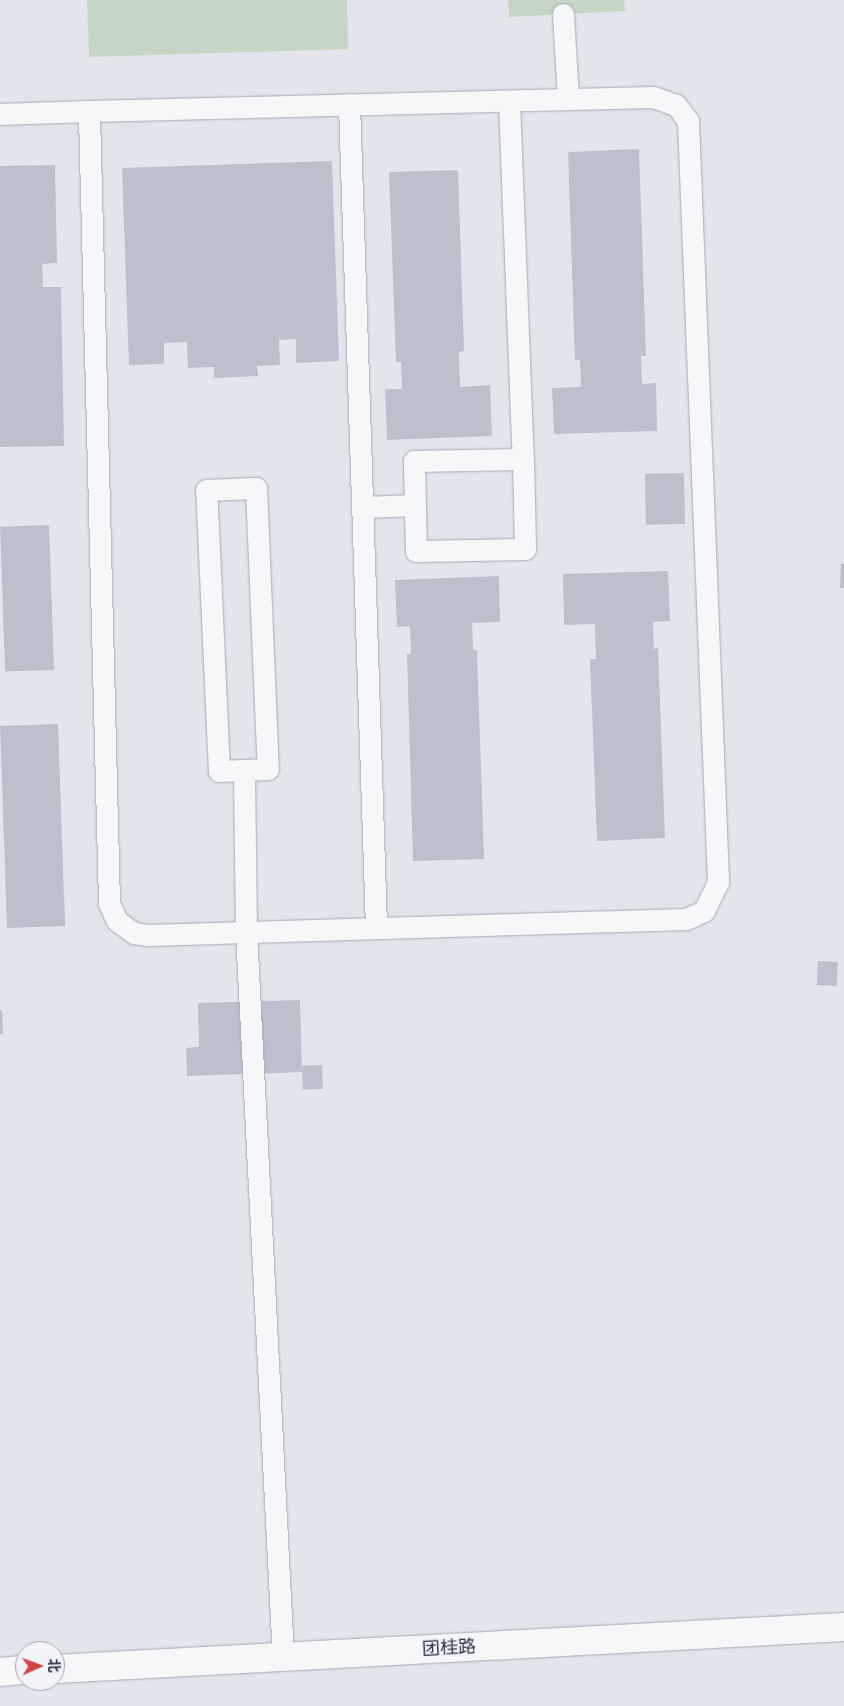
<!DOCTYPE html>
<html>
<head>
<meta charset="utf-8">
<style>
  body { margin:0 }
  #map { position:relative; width:844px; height:1706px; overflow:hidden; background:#e3e5ec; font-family:"PT Sans Narrow","Noto Sans SC",sans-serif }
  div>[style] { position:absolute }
  .green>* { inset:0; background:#c6d6c4 }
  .building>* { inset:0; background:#bdc0cc; transform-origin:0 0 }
  .roads { filter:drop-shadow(0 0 1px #a8abb7) drop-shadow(0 0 1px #a8abb7) }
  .minor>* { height:21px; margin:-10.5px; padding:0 10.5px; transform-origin:10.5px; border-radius:10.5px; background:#f6f7f9 }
  .tertiary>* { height:28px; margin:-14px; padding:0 14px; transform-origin:14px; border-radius:14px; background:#f6f7f9 }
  span { translate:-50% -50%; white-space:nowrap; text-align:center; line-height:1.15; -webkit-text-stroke:4px #f3f4f9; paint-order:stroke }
  .street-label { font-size:18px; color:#2a3045 }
  .north { position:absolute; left:15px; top:1641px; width:50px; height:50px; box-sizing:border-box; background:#f3f4f9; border:1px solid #a3a6b1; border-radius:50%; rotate:88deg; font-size:14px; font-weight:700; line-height:20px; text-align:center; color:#2a3045 }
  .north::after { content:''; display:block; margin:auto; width:18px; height:22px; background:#d44447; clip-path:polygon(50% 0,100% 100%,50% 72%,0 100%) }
</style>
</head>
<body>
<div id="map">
  <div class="green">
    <i style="clip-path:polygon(87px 0,347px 0,348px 49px,89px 57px)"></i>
    <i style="clip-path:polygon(508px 0,624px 0,625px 11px,509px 17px)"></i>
  </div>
  <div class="building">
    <i style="clip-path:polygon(639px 149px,646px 356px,641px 356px,642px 384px,656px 383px,657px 431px,554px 434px,552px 388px,581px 387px,580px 360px,575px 360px,568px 152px)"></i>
    <i style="clip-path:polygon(332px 161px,339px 361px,296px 363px,296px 339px,279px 340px,280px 365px,257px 366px,258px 376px,214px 378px,214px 367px,188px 368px,187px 342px,164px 343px,164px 364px,129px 365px,122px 168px)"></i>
    <i style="clip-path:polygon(55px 165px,57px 263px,42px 264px,43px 287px,61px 287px,64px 446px,0 447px,0 166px)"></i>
    <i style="clip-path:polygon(458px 170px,464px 351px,459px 352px,460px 387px,490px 385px,492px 436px,387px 440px,385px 389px,402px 389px,401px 362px,396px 362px,389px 172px)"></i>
    <i style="left:684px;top:473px;width:51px;height:39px;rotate:89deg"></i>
    <i style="left:49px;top:525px;width:145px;height:49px;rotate:88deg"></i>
    <i style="clip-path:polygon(841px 563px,844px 564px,844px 588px,840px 588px)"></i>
    <i style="clip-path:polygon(668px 571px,670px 621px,653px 622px,654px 649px,658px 648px,665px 838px,597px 841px,590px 659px,596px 659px,595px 624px,564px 625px,563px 574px)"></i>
    <i style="clip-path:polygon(499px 576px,500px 622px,472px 623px,473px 650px,477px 650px,484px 859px,413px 861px,407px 654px,411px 654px,410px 626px,397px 627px,395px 580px)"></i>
    <i style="left:58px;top:724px;width:202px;height:58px;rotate:88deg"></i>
    <i style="left:818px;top:961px;width:20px;height:24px;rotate:3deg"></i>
    <i style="clip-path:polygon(300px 1000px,302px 1072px,187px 1076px,186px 1048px,199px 1047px,198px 1003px)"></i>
    <i style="clip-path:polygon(0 1010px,2px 1010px,3px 1034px,0 1034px)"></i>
    <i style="left:322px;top:1065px;width:24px;height:20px;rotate:88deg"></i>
  </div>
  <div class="roads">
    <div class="minor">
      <i style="left:563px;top:14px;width:85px;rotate:86.6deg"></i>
      <i style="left:509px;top:101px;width:358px;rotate:87.8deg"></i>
      <i style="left:349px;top:104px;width:824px;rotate:88.12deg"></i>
      <i style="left:0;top:114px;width:89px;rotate:-1.9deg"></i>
      <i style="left:89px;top:111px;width:564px;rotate:-1.42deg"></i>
      <i style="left:653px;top:97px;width:24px;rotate:19deg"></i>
      <i style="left:676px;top:105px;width:20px;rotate:53deg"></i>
      <i style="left:688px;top:121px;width:762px;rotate:87.74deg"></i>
      <i style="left:718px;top:882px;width:32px;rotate:116deg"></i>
      <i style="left:704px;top:911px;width:20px;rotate:156deg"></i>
      <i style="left:686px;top:919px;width:538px;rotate:178.3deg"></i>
      <i style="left:148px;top:935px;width:14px;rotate:-172deg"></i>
      <i style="left:134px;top:933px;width:21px;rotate:-145deg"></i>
      <i style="left:117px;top:921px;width:20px;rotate:-114deg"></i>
      <i style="left:109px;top:903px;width:792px;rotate:-91.45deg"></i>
      <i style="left:523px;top:459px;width:90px;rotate:88.7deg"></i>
      <i style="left:525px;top:549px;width:109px;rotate:178.9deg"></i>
      <i style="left:416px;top:551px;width:90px;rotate:-91.3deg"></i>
      <i style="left:414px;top:461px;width:109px;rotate:-1.1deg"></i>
      <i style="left:256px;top:488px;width:281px;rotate:87.6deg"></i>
      <i style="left:268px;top:769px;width:49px;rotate:177.7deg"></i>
      <i style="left:219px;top:771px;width:281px;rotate:-92.6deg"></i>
      <i style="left:206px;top:490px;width:50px;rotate:-2.3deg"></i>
      <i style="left:363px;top:507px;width:52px;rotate:-2.2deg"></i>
      <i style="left:244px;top:770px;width:162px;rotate:89.3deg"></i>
      <i style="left:246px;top:932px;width:726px;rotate:87.08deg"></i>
    </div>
    <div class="tertiary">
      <i style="left:55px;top:1669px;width:790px;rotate:-3.05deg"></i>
      <i style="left:0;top:1672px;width:25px;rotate:-5deg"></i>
    </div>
  </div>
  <div class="street-label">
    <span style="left:449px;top:1648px;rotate:-3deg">团桂路</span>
  </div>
  <div class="north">北</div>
</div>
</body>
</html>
